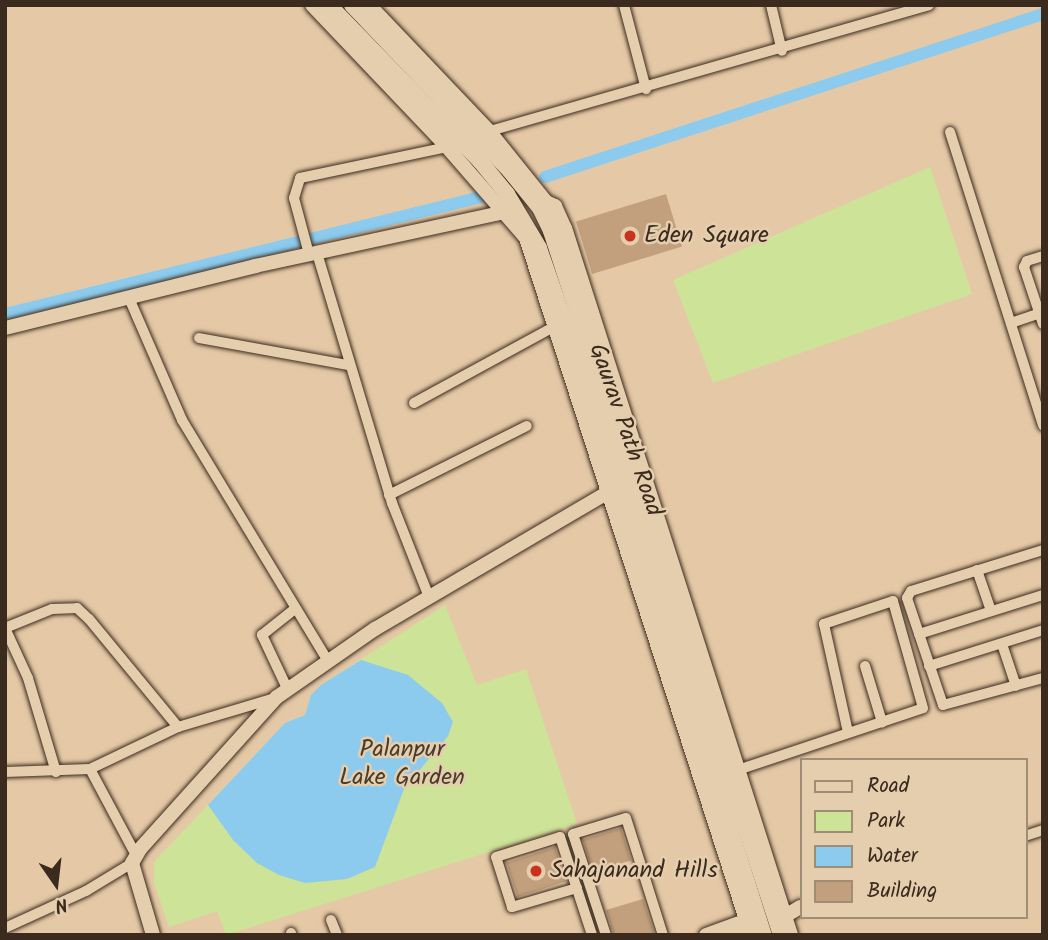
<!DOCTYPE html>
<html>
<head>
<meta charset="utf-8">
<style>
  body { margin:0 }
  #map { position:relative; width:1048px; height:940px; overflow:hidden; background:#e5c9a6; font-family:Kalam,sans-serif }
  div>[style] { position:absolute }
  .green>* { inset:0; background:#cde398 }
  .water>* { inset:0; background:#8ccbed }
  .canal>* { height:12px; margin:-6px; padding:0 6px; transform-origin:6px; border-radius:6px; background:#8ccbed }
  .building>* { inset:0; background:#c3a07d; transform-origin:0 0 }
  .roads { filter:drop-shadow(0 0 2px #3b2a1e) drop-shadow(0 0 2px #3b2a1e) }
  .minor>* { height:10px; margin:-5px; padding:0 5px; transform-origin:5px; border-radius:5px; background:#e5ceae }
  .tertiary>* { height:14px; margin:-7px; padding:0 7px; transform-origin:7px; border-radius:7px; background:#e5ceae }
  .secondary>* { height:16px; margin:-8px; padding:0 8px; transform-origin:8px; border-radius:8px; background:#e5ceae }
  .dots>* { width:19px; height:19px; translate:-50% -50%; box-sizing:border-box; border:4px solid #e5ceae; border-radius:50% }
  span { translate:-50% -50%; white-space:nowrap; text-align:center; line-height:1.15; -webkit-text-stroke:5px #e5ceae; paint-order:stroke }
  .poi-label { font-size:24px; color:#3b2a1e }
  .left { translate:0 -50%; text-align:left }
  .street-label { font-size:24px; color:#3b2a1e }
  .park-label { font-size:24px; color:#4a3c2a }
  .frame { position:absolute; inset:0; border:7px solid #3b2a1e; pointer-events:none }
  .legend { position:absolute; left:800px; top:758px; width:228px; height:161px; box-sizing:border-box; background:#e5ceae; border:2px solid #a18c74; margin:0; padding:9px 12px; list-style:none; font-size:21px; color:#3b2a1e }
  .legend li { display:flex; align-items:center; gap:14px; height:35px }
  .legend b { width:35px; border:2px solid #a18c74 }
  .north { position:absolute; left:21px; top:849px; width:70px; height:70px; -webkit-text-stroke:5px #e5ceae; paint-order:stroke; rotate:166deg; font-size:19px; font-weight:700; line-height:28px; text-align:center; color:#3b2a1e }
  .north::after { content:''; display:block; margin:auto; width:24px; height:32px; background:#3b2a1e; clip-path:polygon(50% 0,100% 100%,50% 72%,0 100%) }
</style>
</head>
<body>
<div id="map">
  <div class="green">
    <i style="clip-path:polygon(930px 167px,972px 294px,713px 383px,673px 280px)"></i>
    <i style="clip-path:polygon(445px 605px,477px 685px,526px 669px,577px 824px,226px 935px,217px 911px,169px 927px,154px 883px,154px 862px,285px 723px,305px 715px,311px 695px,321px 685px)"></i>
  </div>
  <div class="water">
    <i style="clip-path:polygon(361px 660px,408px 675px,442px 703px,453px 722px,448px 736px,404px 789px,375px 867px,347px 879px,305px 883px,279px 875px,257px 863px,233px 840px,208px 805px,285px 723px,305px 715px,311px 695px,321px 685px)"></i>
  </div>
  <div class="canal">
    <i style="left:545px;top:177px;width:524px;rotate:-18.12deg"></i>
    <i style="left:5px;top:314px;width:493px;rotate:-13.8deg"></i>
  </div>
  <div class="building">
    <i style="left:666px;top:194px;width:55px;height:94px;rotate:73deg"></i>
    <i style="left:621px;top:828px;width:34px;height:40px;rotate:73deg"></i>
    <i style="left:555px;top:847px;width:36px;height:51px;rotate:72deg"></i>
    <i style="clip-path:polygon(643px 899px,655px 935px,614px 935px,606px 910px)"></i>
  </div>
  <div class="roads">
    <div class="minor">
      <i style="left:624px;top:5px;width:87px;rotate:75.3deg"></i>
      <i style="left:771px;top:5px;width:47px;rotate:76.6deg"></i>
      <i style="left:950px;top:132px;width:308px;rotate:72.4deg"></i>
      <i style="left:483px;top:133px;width:464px;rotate:-16deg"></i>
      <i style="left:317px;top:253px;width:261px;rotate:73.3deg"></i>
      <i style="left:392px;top:503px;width:101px;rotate:68.5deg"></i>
      <i style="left:309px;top:254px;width:58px;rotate:-105deg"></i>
      <i style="left:294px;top:198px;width:21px;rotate:-73deg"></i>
      <i style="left:300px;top:178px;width:150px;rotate:-11.9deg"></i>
      <i style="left:1043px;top:256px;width:17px;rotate:163deg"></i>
      <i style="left:1027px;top:261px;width:7px;rotate:117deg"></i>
      <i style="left:1024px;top:267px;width:60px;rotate:71.6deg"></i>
      <i style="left:129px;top:298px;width:133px;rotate:66.5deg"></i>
      <i style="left:182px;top:420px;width:280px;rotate:58.8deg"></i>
      <i style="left:1011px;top:323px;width:34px;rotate:-19deg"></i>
      <i style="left:199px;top:338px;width:151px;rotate:10.3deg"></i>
      <i style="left:414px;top:403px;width:167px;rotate:-28.6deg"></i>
      <i style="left:389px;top:495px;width:154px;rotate:-26.6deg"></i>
      <i style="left:1043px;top:550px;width:138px;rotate:162.7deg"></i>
      <i style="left:911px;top:591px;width:8px;rotate:120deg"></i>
      <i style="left:907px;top:598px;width:113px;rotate:71.4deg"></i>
      <i style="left:943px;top:705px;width:104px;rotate:-15.1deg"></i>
      <i style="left:977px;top:570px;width:43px;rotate:71.1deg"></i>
      <i style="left:919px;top:634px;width:130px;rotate:-17.5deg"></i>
      <i style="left:1002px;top:644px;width:44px;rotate:71.6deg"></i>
      <i style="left:865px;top:666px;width:59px;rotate:73.1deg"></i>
      <i style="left:929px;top:666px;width:120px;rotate:-17.5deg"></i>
      <i style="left:287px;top:688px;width:59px;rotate:-115.3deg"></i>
      <i style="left:262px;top:635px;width:43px;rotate:-38.5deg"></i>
      <i style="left:90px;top:769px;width:98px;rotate:61.9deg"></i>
      <i style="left:5px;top:772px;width:85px;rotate:-2deg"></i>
      <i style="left:90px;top:769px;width:98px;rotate:-25.5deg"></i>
      <i style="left:178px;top:727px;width:101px;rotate:-16.6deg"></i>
      <i style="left:56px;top:772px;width:98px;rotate:-106.6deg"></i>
      <i style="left:28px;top:678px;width:55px;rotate:-114.7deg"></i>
      <i style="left:5px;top:628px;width:51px;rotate:-22deg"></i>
      <i style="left:52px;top:609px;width:25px;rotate:-2deg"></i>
      <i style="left:77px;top:608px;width:16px;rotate:43deg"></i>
      <i style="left:89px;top:619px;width:140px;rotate:50.5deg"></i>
      <i style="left:732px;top:772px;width:201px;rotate:-18.5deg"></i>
      <i style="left:923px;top:708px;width:111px;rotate:-105.7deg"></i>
      <i style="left:893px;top:601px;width:73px;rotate:161.6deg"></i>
      <i style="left:824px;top:624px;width:111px;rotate:77.5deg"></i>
      <i style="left:1025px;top:836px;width:19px;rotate:-18deg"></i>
      <i style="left:577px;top:888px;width:68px;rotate:163.7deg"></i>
      <i style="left:512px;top:907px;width:52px;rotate:-107.7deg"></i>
      <i style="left:496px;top:857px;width:67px;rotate:-17.4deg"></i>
      <i style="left:560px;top:837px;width:103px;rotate:71.9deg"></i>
      <i style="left:331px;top:920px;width:16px;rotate:68deg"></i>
      <i style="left:5px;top:928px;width:89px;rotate:-24.6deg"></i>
      <i style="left:86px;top:891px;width:54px;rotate:-31.3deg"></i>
      <i style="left:291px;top:933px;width:2px;rotate:90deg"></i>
      <i style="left:606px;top:935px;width:106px;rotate:-108.1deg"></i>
      <i style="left:573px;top:834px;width:55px;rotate:-16.8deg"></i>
      <i style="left:626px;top:818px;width:123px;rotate:72.5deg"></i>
    </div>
    <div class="tertiary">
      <i style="left:312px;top:5px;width:196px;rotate:46.4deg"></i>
      <i style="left:447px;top:147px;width:121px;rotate:49deg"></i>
      <i style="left:526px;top:238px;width:732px;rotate:72.11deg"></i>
      <i style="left:369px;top:5px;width:174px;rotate:46.4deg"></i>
      <i style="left:489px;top:131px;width:91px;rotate:51.2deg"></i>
      <i style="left:537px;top:205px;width:9px;rotate:-18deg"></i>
      <i style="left:546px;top:202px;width:10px;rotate:24deg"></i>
      <i style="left:555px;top:206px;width:24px;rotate:66deg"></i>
      <i style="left:565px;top:228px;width:742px;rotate:72.27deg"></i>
      <i style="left:5px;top:328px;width:258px;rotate:-13.9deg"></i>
      <i style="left:255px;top:266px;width:264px;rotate:-12.2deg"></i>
      <i style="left:777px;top:921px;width:27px;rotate:-31deg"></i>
      <i style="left:732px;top:926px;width:23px;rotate:5deg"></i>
      <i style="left:153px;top:935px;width:75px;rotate:-106.3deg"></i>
      <i style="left:132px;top:863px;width:16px;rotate:-60deg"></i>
      <i style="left:140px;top:849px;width:205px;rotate:-48deg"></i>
      <i style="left:277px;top:697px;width:119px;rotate:-34.8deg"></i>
      <i style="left:375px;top:629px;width:281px;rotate:-30.4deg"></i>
      <i style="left:706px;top:935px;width:35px;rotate:-20deg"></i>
    </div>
    <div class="secondary">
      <i style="left:329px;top:5px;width:217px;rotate:45.9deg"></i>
      <i style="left:480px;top:161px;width:43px;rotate:50.7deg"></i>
      <i style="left:507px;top:194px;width:63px;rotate:59.3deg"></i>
      <i style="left:539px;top:248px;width:251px;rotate:70.9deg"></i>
      <i style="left:621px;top:485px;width:472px;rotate:72.4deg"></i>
      <i style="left:352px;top:5px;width:229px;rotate:46.4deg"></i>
      <i style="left:510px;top:171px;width:48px;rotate:51deg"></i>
      <i style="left:540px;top:208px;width:25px;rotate:64deg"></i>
      <i style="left:551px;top:231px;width:741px;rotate:71.91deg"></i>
    </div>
  </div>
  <div class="dots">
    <i style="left:630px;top:236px;background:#c8321e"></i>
    <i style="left:536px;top:871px;background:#c8321e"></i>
  </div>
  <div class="poi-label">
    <span class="left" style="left:644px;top:236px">Eden Square</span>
    <span class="left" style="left:550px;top:871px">Sahajanand Hills</span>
  </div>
  <div class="street-label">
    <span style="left:625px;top:430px;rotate:71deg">Gaurav Path Road</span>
  </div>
  <div class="park-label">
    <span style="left:402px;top:764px">Palanpur<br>Lake Garden</span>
  </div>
  <div class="frame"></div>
  <ul class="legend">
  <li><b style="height:9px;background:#e5ceae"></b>Road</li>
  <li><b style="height:19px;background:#cde398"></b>Park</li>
  <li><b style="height:19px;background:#8ccbed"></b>Water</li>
  <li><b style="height:19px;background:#c3a07d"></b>Building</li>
  </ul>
  <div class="north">N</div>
</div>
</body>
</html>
